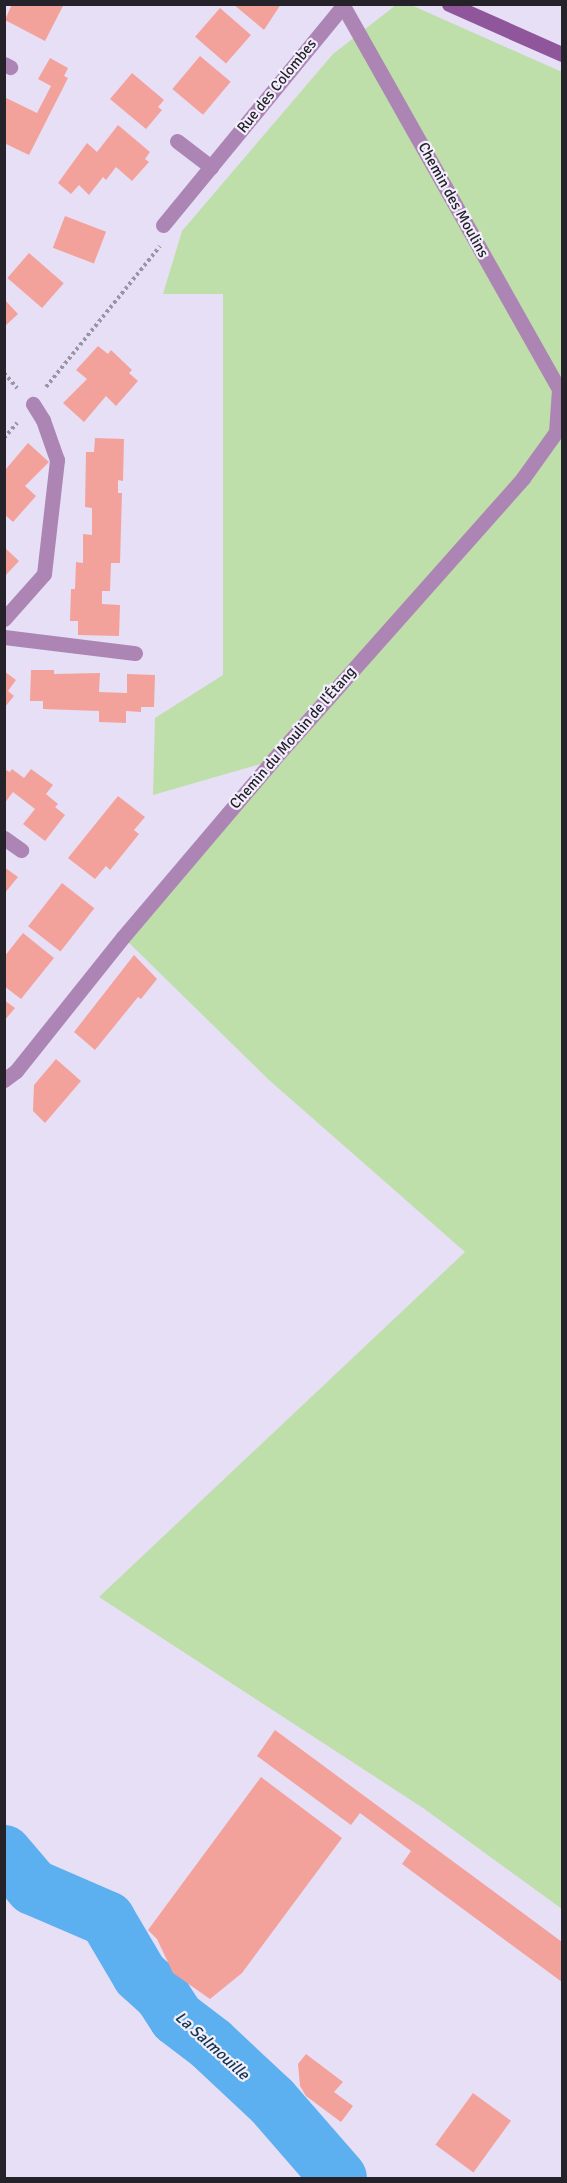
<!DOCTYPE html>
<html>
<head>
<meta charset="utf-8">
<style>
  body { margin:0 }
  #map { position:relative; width:567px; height:2183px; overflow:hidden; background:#e7dff6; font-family:Signika,sans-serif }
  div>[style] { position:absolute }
  .green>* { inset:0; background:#bedfa9 }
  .river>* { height:56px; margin:-28px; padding:0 28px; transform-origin:28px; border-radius:28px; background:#5cb0ef }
  .building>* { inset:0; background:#f3a29b; transform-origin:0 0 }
  .path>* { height:4px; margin-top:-2px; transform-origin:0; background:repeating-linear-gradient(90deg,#9a94a5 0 3px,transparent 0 6px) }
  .lane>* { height:15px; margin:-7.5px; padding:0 7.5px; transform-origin:7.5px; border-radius:7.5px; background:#ac85b5 }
  .street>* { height:15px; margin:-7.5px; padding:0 7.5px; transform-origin:7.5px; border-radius:7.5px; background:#ac85b5 }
  .secondary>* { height:15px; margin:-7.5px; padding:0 7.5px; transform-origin:7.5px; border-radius:7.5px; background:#90569c }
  span { translate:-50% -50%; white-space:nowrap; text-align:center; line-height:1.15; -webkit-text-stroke:4.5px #f3eefc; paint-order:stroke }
  .street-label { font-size:15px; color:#25222a }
  .water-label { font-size:16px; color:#10354e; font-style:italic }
  .frame { position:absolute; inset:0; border:6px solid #25222a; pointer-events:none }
</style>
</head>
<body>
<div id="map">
  <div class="green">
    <i style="clip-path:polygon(396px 5px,411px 5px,562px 72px,562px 1909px,423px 1808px,99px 1597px,465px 1252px,269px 1080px,123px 937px,271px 761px,153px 795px,155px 718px,223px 675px,223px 294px,163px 294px,182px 231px,333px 54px)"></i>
  </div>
  <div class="river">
    <i style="left:4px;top:1853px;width:45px;rotate:49.5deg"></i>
    <i style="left:33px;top:1887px;width:81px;rotate:23.4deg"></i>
    <i style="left:107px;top:1919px;width:65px;rotate:59.5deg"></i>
    <i style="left:140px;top:1975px;width:30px;rotate:42deg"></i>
    <i style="left:162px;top:1995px;width:27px;rotate:57deg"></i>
    <i style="left:177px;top:2018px;width:43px;rotate:37.4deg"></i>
    <i style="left:211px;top:2044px;width:83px;rotate:43.1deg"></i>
    <i style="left:272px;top:2101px;width:102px;rotate:49deg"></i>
  </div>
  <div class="building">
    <i style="clip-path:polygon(12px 4px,64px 4px,45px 41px,5px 20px)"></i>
    <i style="clip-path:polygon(233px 4px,281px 4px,264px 30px)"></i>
    <i style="left:220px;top:8px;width:41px;height:38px;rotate:41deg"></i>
    <i style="left:200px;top:56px;width:40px;height:43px;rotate:40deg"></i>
    <i style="clip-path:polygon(50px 58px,68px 68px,64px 76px,68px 78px,29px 155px,4px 143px,4px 97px,37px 113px,51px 86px,38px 79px)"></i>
    <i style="clip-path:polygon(132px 73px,164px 100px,158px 107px,162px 110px,146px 129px,110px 99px)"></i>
    <i style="clip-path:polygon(118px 125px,150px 152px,145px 159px,149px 162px,132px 181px,116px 167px,106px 180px,103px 177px,89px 195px,79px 185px,71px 194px,58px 183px,87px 143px,97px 152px)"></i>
    <i style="left:65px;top:216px;width:44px;height:34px;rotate:21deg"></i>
    <i style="left:29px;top:253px;width:46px;height:33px;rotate:41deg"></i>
    <i style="clip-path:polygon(4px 299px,18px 314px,4px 327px)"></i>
    <i style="clip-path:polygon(98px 346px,108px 354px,111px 350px,132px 370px,129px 373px,138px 381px,116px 406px,106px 396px,84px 422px,63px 403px,87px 379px,76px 370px)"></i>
    <i style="clip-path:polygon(95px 438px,124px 439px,123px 481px,118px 480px,118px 493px,122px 493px,120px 563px,111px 563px,110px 591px,102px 591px,102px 604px,120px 605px,119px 636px,78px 635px,78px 621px,70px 621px,71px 589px,75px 589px,76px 562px,83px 563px,83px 534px,92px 535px,92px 508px,85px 507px,86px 452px,94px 452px)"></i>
    <i style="clip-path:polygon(28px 443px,49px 462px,25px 486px,36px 496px,13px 522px,4px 514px,4px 467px,6px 469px)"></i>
    <i style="clip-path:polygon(4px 547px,19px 561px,4px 577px)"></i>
    <i style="clip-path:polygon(31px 670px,54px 670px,54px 674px,100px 673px,99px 692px,127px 693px,127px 674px,155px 675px,154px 707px,141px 707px,141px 712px,126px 711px,126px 723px,99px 722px,99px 711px,43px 709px,43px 701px,30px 701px)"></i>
    <i style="clip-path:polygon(4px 671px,16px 680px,8px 691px,14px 696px,4px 708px)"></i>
    <i style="clip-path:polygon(4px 769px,10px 772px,12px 769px,24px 778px,31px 769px,53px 785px,46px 794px,58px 804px,55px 807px,65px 815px,45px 841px,23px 824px,35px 809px,13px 792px,4px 804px)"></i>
    <i style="clip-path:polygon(118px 796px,145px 817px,134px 830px,139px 834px,110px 870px,106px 866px,95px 879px,68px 858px)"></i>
    <i style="clip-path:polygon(4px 867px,18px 877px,4px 894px)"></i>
    <i style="left:62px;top:883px;width:41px;height:55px;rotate:38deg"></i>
    <i style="clip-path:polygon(23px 933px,54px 958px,21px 999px,4px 986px,4px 957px)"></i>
    <i style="clip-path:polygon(134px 955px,157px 979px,141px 999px,138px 997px,95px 1050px,74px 1032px)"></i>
    <i style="clip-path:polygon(4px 1000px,15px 1008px,4px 1021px)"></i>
    <i style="clip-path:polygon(56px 1059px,81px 1081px,45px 1123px,33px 1111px,34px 1085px)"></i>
    <i style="clip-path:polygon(275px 1730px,562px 1942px,562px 1982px,402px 1864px,411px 1851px,360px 1813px,351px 1825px,257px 1756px)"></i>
    <i style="clip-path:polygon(261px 1777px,342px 1838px,242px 1973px,210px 1999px,173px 1973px,157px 1939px,148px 1930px)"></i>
    <i style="clip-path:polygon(306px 2054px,343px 2082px,334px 2092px,353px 2106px,341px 2122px,306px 2096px,300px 2086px,298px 2064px)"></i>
    <i style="left:473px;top:2093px;width:47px;height:64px;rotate:36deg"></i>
  </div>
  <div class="path">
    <i style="left:4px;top:373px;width:20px;rotate:49deg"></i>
    <i style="left:46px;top:387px;width:181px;rotate:-51deg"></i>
    <i style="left:4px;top:438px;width:20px;rotate:-49deg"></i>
  </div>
  <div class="lane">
    <i style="left:4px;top:64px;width:7px;rotate:27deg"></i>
    <i style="left:177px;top:141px;width:43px;rotate:37.4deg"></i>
    <i style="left:163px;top:225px;width:283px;rotate:-50.6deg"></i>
    <i style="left:4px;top:619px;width:60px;rotate:-48.4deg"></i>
    <i style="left:44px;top:574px;width:115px;rotate:-83.5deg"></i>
    <i style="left:57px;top:460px;width:42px;rotate:-109.3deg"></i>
    <i style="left:43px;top:420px;width:19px;rotate:-122deg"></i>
    <i style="left:4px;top:637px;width:132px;rotate:7deg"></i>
    <i style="left:4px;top:838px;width:21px;rotate:35deg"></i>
  </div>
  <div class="street">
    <i style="left:342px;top:4px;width:449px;rotate:60.6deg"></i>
    <i style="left:4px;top:1080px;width:15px;rotate:-37deg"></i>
    <i style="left:16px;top:1071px;width:171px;rotate:-51.4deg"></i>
    <i style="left:123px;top:937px;width:231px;rotate:-49.7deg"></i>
    <i style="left:272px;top:761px;width:378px;rotate:-48.4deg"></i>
    <i style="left:523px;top:478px;width:57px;rotate:-54.3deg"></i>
    <i style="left:556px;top:432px;width:43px;rotate:-86deg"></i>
  </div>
  <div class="secondary">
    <i style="left:449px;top:4px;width:124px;rotate:23.9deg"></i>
  </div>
  <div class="street-label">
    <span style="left:277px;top:86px;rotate:-51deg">Rue des Colombes</span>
    <span style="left:453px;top:200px;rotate:61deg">Chemin des Moulins</span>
    <span style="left:293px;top:738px;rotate:-49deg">Chemin du Moulin de l'Étang</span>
  </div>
  <div class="water-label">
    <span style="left:212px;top:2046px;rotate:42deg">La Salmouille</span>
  </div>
  <div class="frame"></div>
</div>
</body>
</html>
